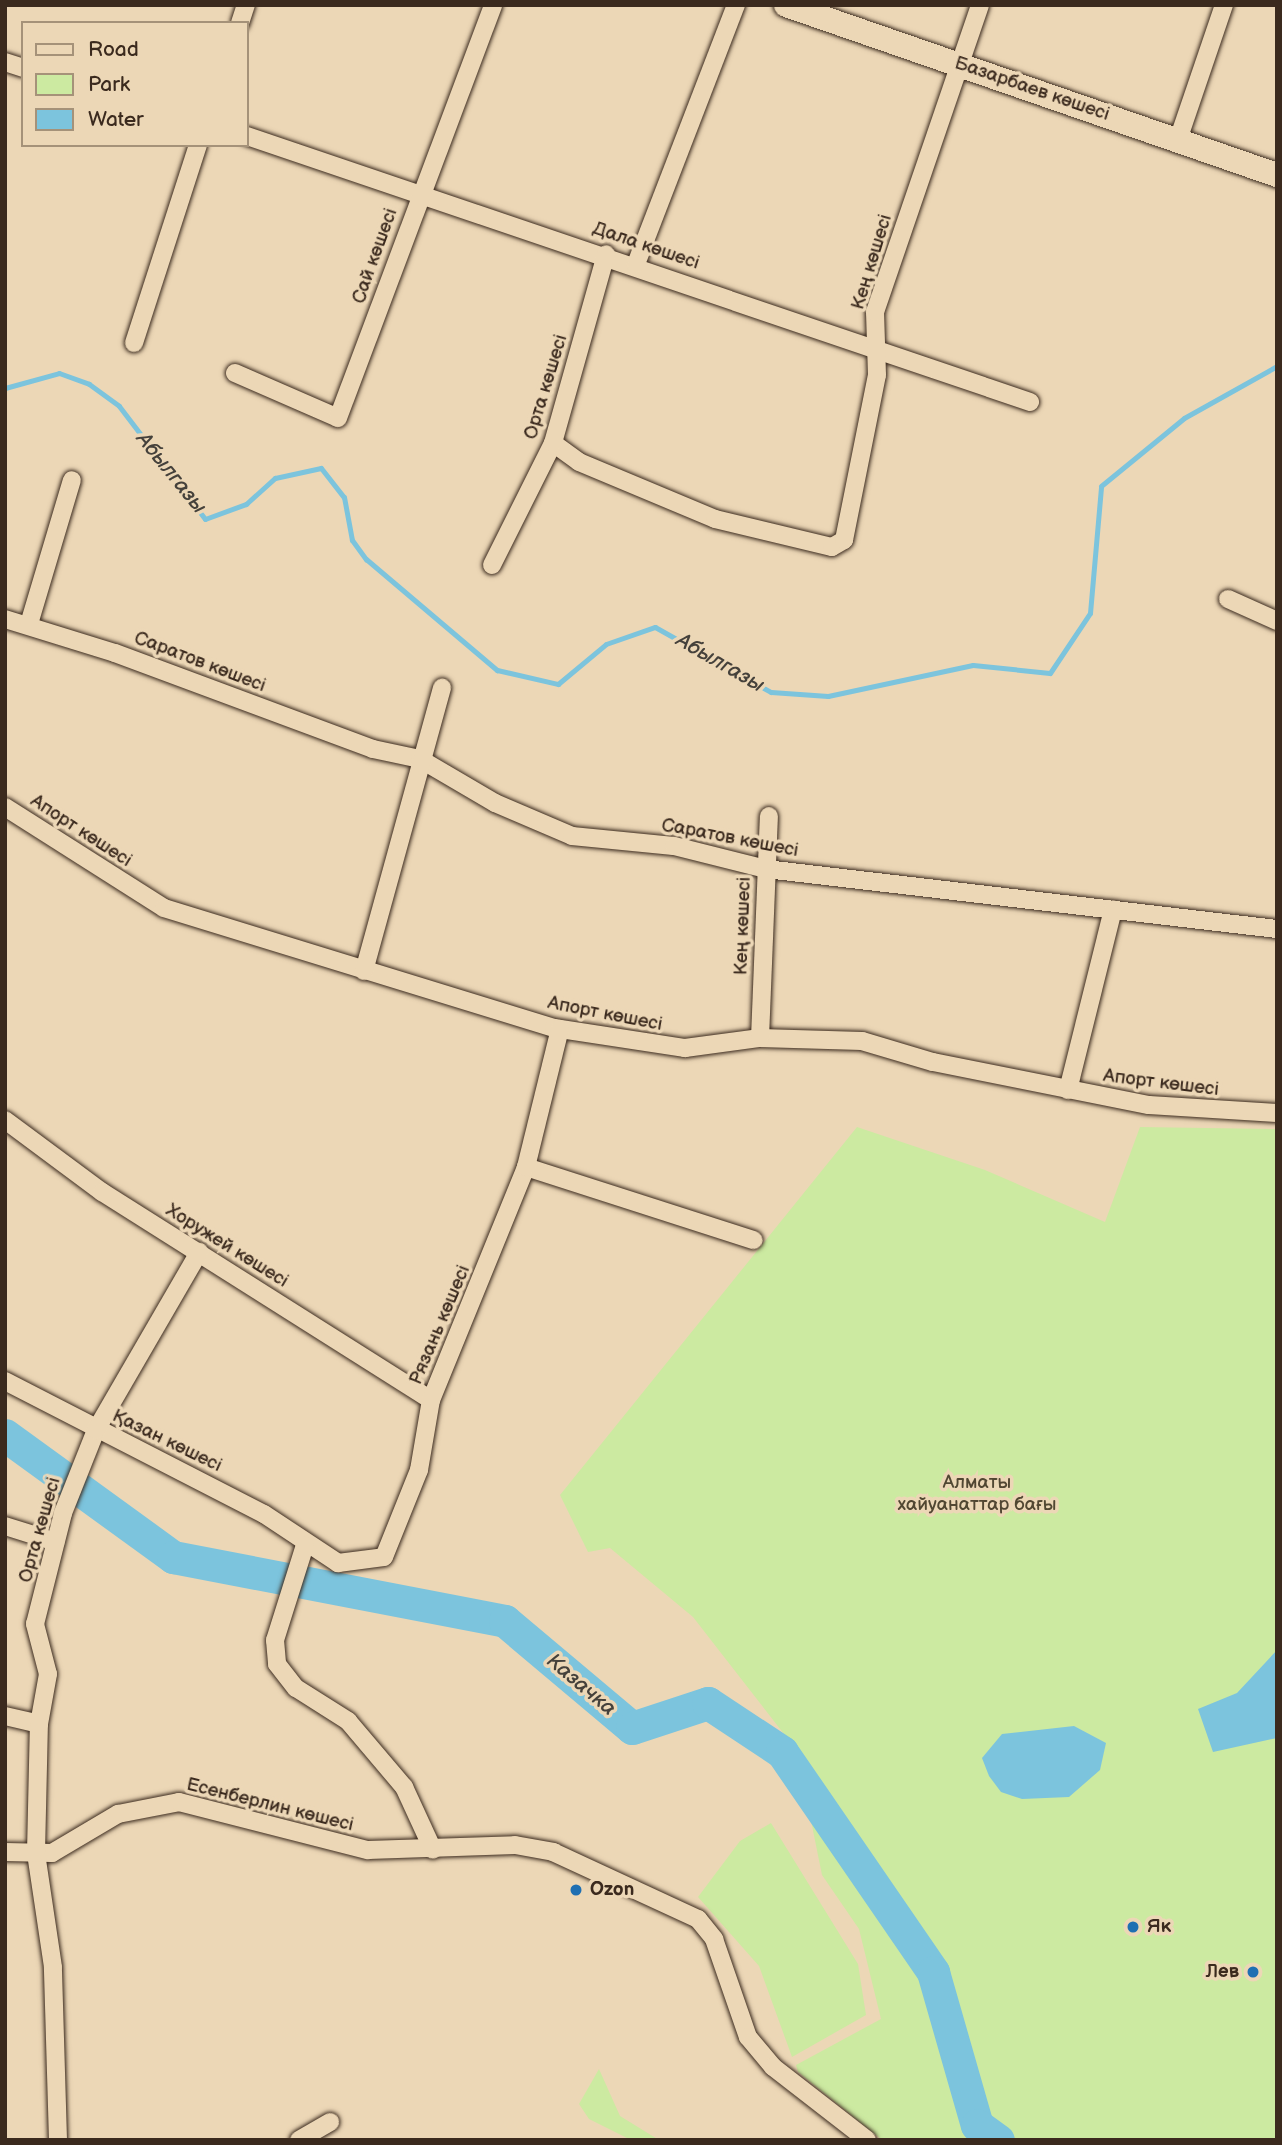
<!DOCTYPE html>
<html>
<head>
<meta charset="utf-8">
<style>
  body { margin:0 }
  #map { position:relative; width:1282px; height:2145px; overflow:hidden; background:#ecd7b6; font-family:"Balsamiq Sans",sans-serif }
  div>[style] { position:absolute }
  .green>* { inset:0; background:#cceaa1 }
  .water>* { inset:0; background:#7cc4dd }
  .stream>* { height:5px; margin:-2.5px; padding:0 2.5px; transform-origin:2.5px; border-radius:2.5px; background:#7cc4dd }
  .river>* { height:33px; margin:-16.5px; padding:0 16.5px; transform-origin:16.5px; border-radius:16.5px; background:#7cc4dd }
  .roads { filter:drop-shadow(0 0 2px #3b2a1e) drop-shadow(0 0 2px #3b2a1e) }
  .street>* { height:18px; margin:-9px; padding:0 9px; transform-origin:9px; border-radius:9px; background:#ecd7b6 }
  .secondary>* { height:24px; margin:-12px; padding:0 12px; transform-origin:12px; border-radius:12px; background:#ecd7b6 }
  .dots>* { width:19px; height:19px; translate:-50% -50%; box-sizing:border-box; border:4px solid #ecd7b6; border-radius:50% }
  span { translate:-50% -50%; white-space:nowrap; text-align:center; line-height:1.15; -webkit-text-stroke:7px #ecd7b6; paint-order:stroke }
  .street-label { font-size:19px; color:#3b2a1e }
  .park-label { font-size:19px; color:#514732 }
  .poi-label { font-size:19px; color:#3b2a1e; font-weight:700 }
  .left { translate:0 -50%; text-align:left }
  .right { translate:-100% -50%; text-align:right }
  .water-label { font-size:21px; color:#45413b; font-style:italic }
  .frame { position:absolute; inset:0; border:7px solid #3b2a1e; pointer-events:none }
  .legend { position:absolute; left:21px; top:21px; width:228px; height:126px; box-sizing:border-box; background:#ecd7b6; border:2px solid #a59279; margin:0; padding:9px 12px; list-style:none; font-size:21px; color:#3b2a1e }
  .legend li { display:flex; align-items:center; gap:14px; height:35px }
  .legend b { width:35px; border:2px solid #a59279 }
</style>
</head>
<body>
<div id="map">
  <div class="green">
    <i style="clip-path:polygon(857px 1127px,985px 1170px,1105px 1222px,1140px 1127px,1277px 1129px,1277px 2140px,882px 2140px,798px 2072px,796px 2065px,881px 2019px,859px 1929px,822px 1875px,805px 1791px,812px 1770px,693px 1617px,610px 1548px,588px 1552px,560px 1495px)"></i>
    <i style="clip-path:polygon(771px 1823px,858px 1964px,866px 2015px,792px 2057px,759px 1966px,698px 1897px,740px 1841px)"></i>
    <i style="clip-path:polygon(599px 2069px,620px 2116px,659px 2140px,631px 2140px,589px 2119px,579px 2104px)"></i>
  </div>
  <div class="water">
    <i style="clip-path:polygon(1277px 1650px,1277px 1738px,1213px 1752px,1198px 1709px,1237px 1693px)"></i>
    <i style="clip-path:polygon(1074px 1726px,1106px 1743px,1100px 1770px,1069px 1797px,1022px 1799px,1001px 1792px,989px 1776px,982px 1758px,1002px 1734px)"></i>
  </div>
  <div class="stream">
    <i style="left:5px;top:388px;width:56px;rotate:-15.5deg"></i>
    <i style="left:59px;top:373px;width:32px;rotate:20deg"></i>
    <i style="left:89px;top:384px;width:37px;rotate:36deg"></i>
    <i style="left:119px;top:406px;width:142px;rotate:52.7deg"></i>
    <i style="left:205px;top:519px;width:44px;rotate:-20.1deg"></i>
    <i style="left:246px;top:504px;width:39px;rotate:-42deg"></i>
    <i style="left:275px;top:478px;width:47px;rotate:-12.3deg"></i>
    <i style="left:321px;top:468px;width:37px;rotate:52deg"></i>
    <i style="left:344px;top:497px;width:44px;rotate:79.5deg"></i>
    <i style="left:352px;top:540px;width:24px;rotate:54deg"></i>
    <i style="left:366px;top:559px;width:172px;rotate:40.3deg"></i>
    <i style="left:497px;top:670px;width:63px;rotate:12.9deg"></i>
    <i style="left:558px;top:684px;width:62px;rotate:-39.8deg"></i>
    <i style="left:606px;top:644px;width:52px;rotate:-19.1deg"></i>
    <i style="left:655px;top:627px;width:133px;rotate:29.3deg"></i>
    <i style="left:771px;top:692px;width:57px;rotate:4deg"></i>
    <i style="left:828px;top:696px;width:148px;rotate:-12.1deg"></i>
    <i style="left:973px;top:665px;width:77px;rotate:5.9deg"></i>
    <i style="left:1050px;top:673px;width:72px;rotate:-56.3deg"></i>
    <i style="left:1090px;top:613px;width:127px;rotate:-85deg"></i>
    <i style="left:1101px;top:486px;width:107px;rotate:-39.3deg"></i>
    <i style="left:1184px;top:418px;width:107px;rotate:-29.2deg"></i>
  </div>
  <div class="river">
    <i style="left:5px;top:1435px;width:208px;rotate:36deg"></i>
    <i style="left:173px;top:1557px;width:338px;rotate:10.9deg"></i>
    <i style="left:505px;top:1621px;width:166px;rotate:40.1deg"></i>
    <i style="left:632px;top:1728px;width:80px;rotate:-18.2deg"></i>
    <i style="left:708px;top:1703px;width:89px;rotate:33.5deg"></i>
    <i style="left:782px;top:1752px;width:267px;rotate:55.5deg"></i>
    <i style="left:933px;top:1972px;width:159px;rotate:74deg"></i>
    <i style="left:977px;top:2125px;width:26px;rotate:36deg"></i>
  </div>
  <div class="roads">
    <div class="street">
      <i style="left:240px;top:23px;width:19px;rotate:-72deg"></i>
      <i style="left:5px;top:62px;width:19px;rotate:18deg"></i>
      <i style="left:247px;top:136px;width:827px;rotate:18.76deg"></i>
      <i style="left:1178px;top:140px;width:143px;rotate:-71.2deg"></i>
      <i style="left:636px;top:264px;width:278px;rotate:-68.9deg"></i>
      <i style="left:134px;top:343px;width:208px;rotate:-72.1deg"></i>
      <i style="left:235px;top:373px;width:112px;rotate:23.6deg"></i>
      <i style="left:338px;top:418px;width:441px;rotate:-69.4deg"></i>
      <i style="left:553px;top:443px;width:32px;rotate:36deg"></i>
      <i style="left:579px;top:462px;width:147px;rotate:22.7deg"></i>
      <i style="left:715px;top:519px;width:120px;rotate:13.5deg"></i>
      <i style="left:832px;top:547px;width:14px;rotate:-30deg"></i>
      <i style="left:844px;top:540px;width:168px;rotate:-78.7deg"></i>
      <i style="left:877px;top:375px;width:63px;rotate:-91.8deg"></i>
      <i style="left:875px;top:312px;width:324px;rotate:-71.1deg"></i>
      <i style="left:492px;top:565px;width:136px;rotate:-63.4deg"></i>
      <i style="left:553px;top:443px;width:196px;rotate:-74.3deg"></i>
      <i style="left:1228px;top:599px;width:54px;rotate:24.2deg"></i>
      <i style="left:5px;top:619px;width:115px;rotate:17.2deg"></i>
      <i style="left:115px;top:653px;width:275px;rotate:20.4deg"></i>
      <i style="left:373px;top:749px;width:48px;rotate:12deg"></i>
      <i style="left:420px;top:759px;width:87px;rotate:30.4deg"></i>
      <i style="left:495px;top:803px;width:84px;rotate:23.2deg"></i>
      <i style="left:572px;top:836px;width:102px;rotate:5.6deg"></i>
      <i style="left:674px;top:846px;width:95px;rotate:14deg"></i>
      <i style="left:766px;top:869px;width:515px;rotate:6.7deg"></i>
      <i style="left:29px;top:624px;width:150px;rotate:-73.4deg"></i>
      <i style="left:5px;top:807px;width:188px;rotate:32.4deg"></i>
      <i style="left:164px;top:908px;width:408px;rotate:17.1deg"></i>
      <i style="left:554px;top:1028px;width:133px;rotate:8.7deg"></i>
      <i style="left:685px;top:1048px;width:76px;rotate:-7.6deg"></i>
      <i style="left:760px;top:1038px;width:102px;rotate:1.7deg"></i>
      <i style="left:862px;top:1041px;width:74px;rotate:16.5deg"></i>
      <i style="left:933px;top:1062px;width:220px;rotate:11.3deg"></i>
      <i style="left:1149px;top:1105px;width:128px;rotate:3.6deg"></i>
      <i style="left:364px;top:971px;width:294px;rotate:-74.6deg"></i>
      <i style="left:760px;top:1038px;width:222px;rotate:-87.7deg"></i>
      <i style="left:1068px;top:1090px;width:186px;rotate:-76deg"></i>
      <i style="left:5px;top:1120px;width:121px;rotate:36.6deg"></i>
      <i style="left:102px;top:1192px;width:389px;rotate:32.3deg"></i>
      <i style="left:526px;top:1167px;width:239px;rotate:17.8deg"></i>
      <i style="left:5px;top:1381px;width:291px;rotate:27.2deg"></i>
      <i style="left:264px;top:1514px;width:89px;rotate:33.5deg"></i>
      <i style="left:338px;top:1563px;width:46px;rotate:-7.4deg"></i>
      <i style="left:384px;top:1557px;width:94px;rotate:-68.1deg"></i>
      <i style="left:419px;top:1470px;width:71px;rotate:-80.3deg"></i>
      <i style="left:431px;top:1400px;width:252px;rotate:-67.8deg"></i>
      <i style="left:526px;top:1167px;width:142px;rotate:-76.2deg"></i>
      <i style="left:5px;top:1526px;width:53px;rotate:17.4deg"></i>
      <i style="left:305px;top:1545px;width:100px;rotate:107.5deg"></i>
      <i style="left:275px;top:1640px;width:24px;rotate:85deg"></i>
      <i style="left:277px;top:1664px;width:31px;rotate:52deg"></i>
      <i style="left:296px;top:1688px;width:62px;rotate:32.4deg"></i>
      <i style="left:348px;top:1721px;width:87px;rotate:49.7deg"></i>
      <i style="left:404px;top:1787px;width:69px;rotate:65.3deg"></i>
      <i style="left:5px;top:1716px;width:35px;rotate:13deg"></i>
      <i style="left:5px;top:1852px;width:47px;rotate:1.2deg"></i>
      <i style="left:52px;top:1853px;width:77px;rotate:-30.6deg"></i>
      <i style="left:118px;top:1814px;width:62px;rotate:-11.1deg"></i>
      <i style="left:179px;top:1802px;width:195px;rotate:14.3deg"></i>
      <i style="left:368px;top:1850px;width:147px;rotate:-1.9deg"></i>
      <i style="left:515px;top:1845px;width:39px;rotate:10deg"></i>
      <i style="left:553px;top:1852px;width:160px;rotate:24.8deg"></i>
      <i style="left:698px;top:1919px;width:26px;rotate:51deg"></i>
      <i style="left:714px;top:1939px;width:104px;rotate:70.9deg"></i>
      <i style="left:748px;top:2037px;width:39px;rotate:50deg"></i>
      <i style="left:773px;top:2067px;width:119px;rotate:37.8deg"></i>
      <i style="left:58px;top:2140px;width:173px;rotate:-91.7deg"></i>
      <i style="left:53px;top:1967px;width:115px;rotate:-98.5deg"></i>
      <i style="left:36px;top:1853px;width:129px;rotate:-88.7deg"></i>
      <i style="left:39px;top:1724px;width:51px;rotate:-79.8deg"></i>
      <i style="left:48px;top:1674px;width:52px;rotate:-104.6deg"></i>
      <i style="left:35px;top:1624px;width:114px;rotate:-75.8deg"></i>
      <i style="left:63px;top:1513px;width:89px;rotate:-68.3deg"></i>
      <i style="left:96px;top:1430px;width:206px;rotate:-59.9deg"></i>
      <i style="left:299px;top:2140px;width:36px;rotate:-30deg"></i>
    </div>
    <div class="secondary">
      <i style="left:786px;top:5px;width:520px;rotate:19.1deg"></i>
    </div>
  </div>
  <div class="dots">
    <i style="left:576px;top:1890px;background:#1f6fb2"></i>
    <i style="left:1133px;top:1927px;background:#1f6fb2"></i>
    <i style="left:1253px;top:1972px;background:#1f6fb2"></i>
  </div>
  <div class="street-label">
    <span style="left:1032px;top:89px;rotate:19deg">Базарбаев көшесі</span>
    <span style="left:646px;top:246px;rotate:19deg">Дала көшесі</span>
    <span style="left:375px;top:256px;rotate:-70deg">Сай көшесі</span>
    <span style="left:872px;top:262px;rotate:-73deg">Кең көшесі</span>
    <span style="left:546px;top:387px;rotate:-73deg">Орта көшесі</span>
    <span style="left:200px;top:662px;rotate:21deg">Саратов көшесі</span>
    <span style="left:81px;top:831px;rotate:33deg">Апорт көшесі</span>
    <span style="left:730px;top:838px;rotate:11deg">Саратов көшесі</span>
    <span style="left:743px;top:926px;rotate:-88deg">Кең көшесі</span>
    <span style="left:605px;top:1014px;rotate:11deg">Апорт көшесі</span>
    <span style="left:1161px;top:1083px;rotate:7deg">Апорт көшесі</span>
    <span style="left:227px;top:1246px;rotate:32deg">Хоружей көшесі</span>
    <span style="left:440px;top:1325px;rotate:-67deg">Рязань көшесі</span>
    <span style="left:167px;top:1441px;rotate:26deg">Қазан көшесі</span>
    <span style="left:40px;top:1530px;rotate:-74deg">Орта көшесі</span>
    <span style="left:270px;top:1805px;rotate:14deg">Есенберлин көшесі</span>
  </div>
  <div class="park-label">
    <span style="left:977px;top:1494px">Алматы<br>хайуанаттар бағы</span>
  </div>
  <div class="poi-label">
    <span class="left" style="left:590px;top:1890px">Ozon</span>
    <span class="left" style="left:1147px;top:1927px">Як</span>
    <span class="right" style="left:1239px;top:1972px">Лев</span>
  </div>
  <div class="water-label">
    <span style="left:171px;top:473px;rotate:51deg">Абылгазы</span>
    <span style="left:720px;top:663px;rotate:30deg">Абылгазы</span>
    <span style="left:581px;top:1685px;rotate:40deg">Казачка</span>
  </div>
  <div class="frame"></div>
  <ul class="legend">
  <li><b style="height:9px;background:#ecd7b6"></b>Road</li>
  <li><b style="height:19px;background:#cceaa1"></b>Park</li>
  <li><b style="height:19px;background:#7cc4dd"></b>Water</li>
  </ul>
</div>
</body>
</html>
